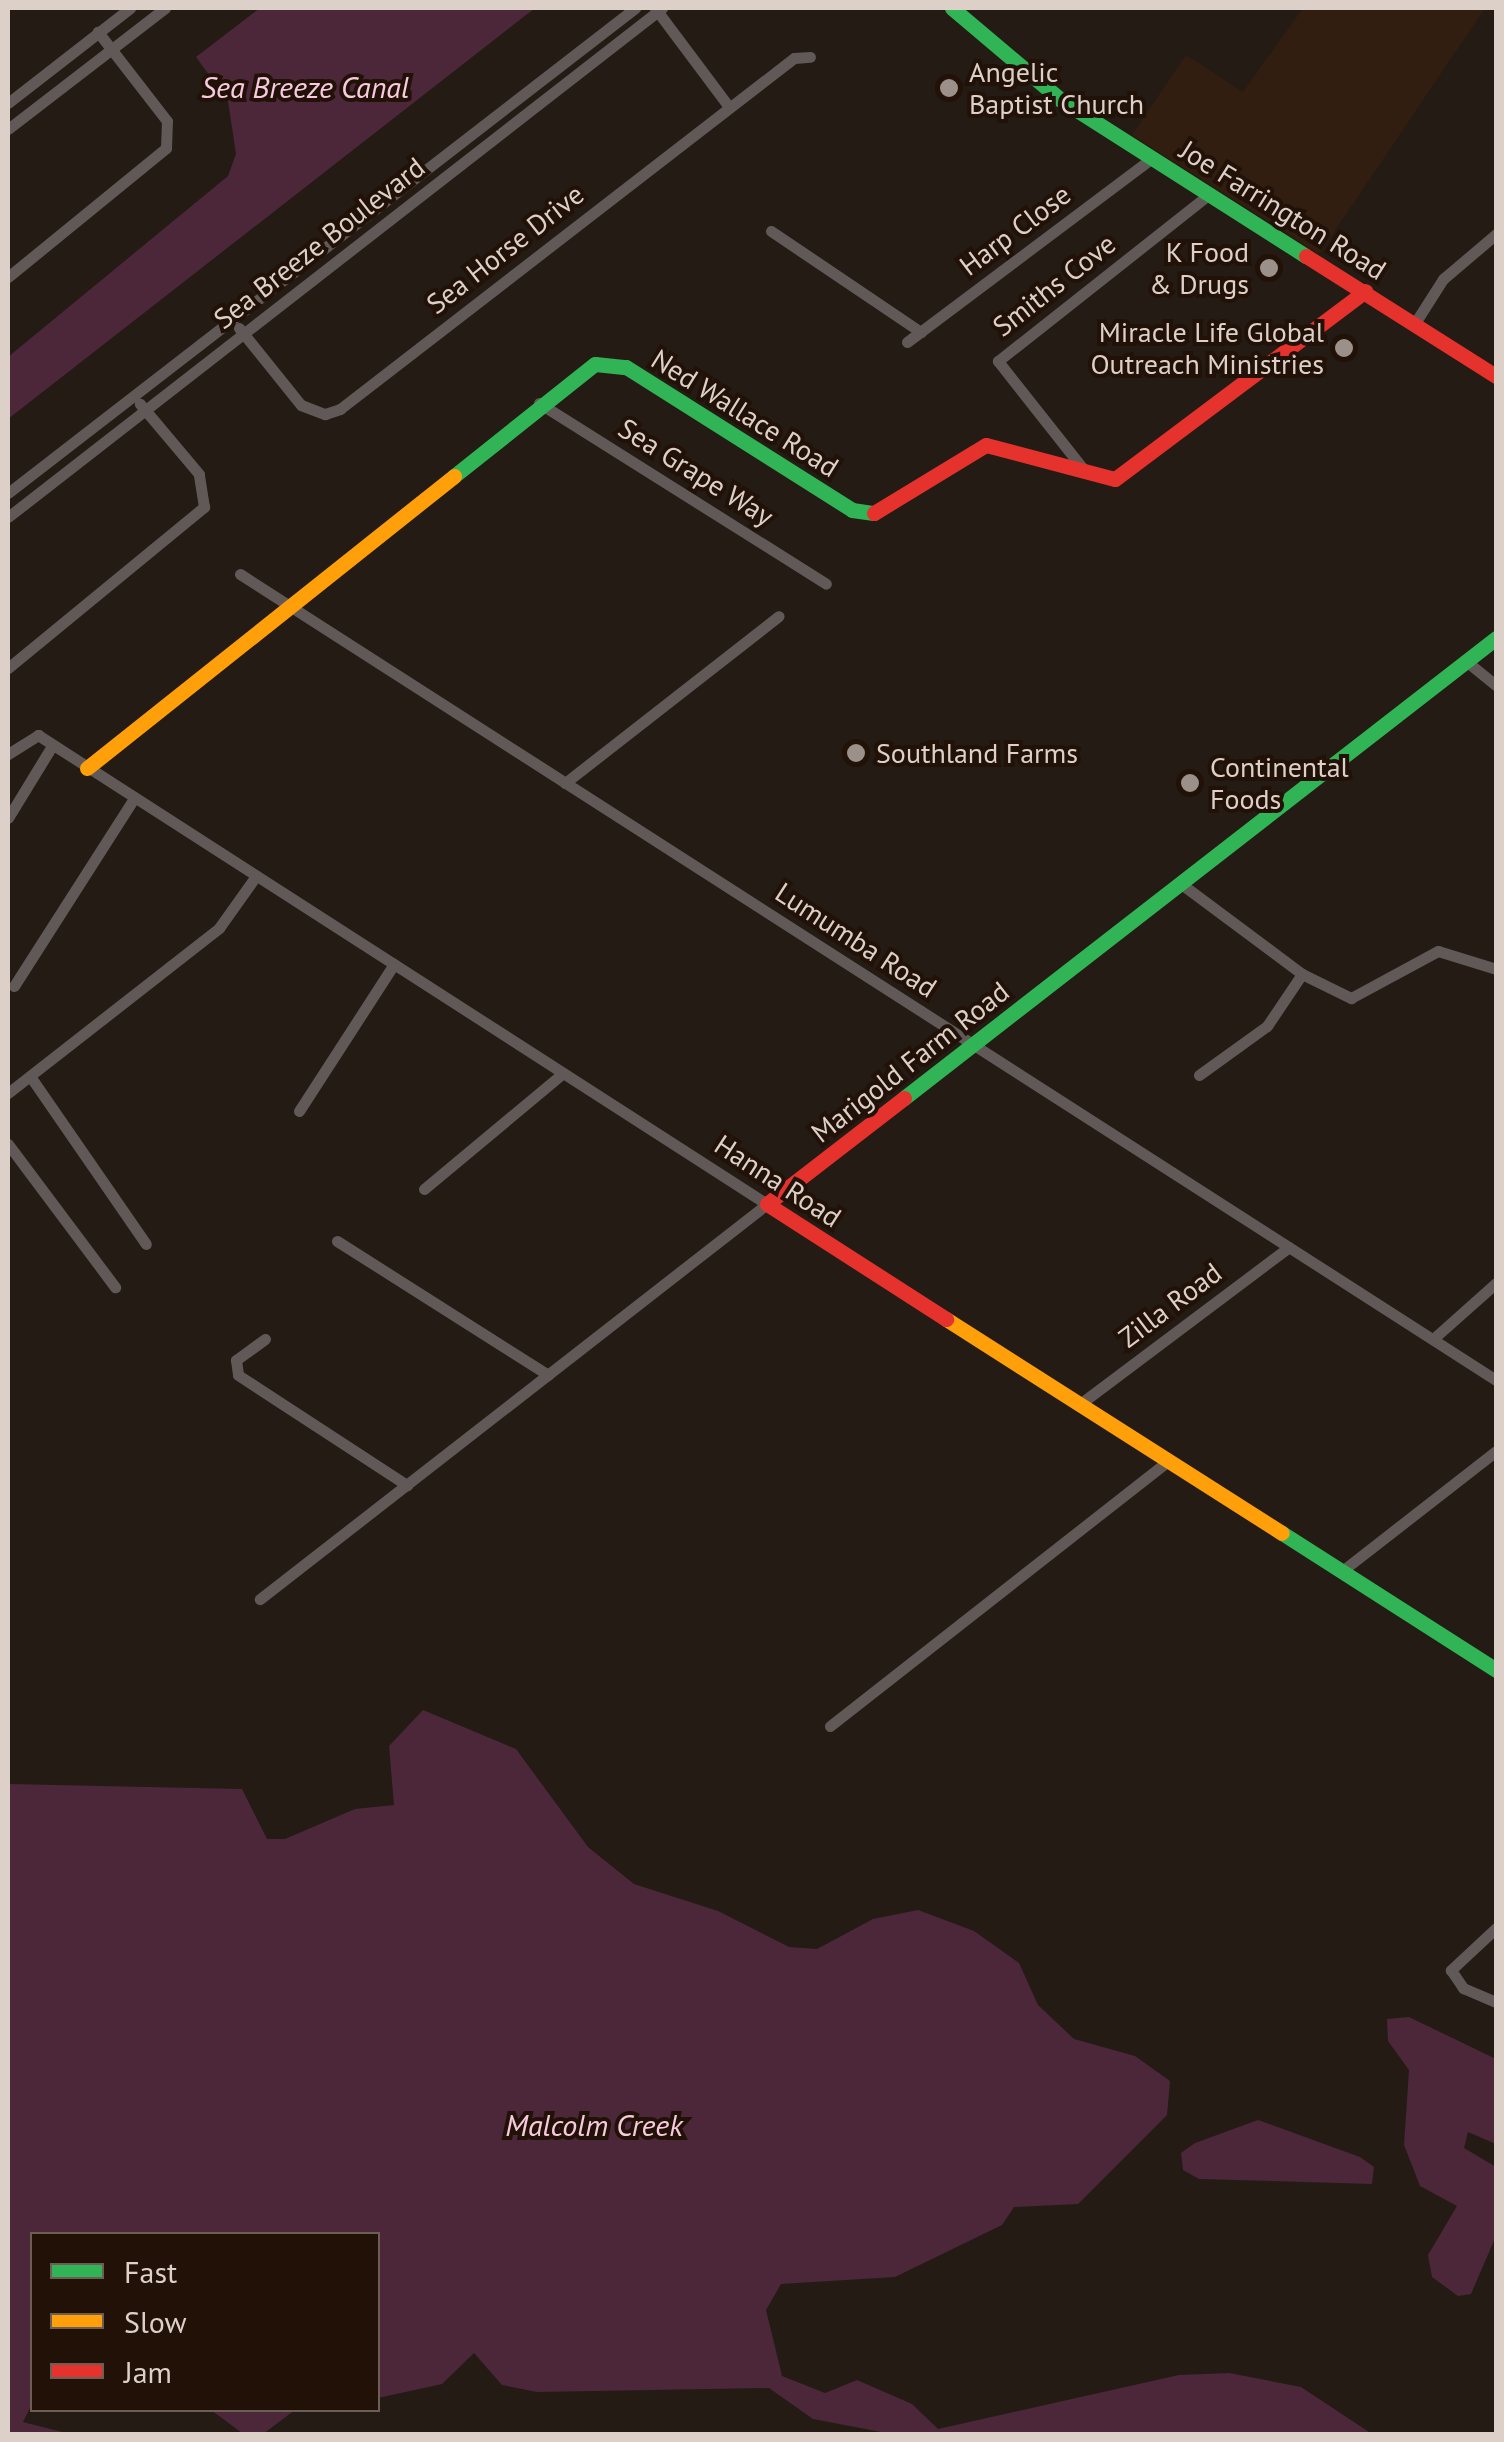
<!DOCTYPE html>
<html>
<head>
<meta charset="utf-8">
<style>
  body { margin:0 }
  #map { position:relative; width:1504px; height:2442px; overflow:hidden; background:#241b15; font-family:"PT Sans",sans-serif }
  div>[style] { position:absolute }
  .built>* { inset:0; background:#321e10 }
  .water>* { inset:0; background:#4b2739 }
  .street>* { height:11px; margin:-5.5px; padding:0 5.5px; transform-origin:5.5px; border-radius:5.5px; background:#615957 }
  .fast>* { height:15px; margin:-7.5px; padding:0 7.5px; transform-origin:7.5px; border-radius:7.5px; background:#30b455 }
  .slow>* { height:15px; margin:-7.5px; padding:0 7.5px; transform-origin:7.5px; border-radius:7.5px; background:#ff9f0a }
  .jam>* { height:15px; margin:-7.5px; padding:0 7.5px; transform-origin:7.5px; border-radius:7.5px; background:#e5322d }
  .dots>* { width:28px; height:28px; translate:-50% -50%; box-sizing:border-box; border:5px solid #211107; border-radius:50% }
  span { translate:-50% -50%; white-space:nowrap; text-align:center; line-height:1.15; -webkit-text-stroke:8px #211107; paint-order:stroke }
  .poi-label { font-size:28px; color:#dcd0c9 }
  .left { translate:0 -50%; text-align:left }
  .right { translate:-100% -50%; text-align:right }
  .street-label { font-size:28px; color:#dcd0c9 }
  .water-label { font-size:30px; color:#f7cae0; font-style:italic }
  .frame { position:absolute; inset:0; border:10px solid #dcd0c9; pointer-events:none }
  .legend { position:absolute; left:30px; top:2232px; width:350px; height:180px; box-sizing:border-box; background:#211107; border:2px solid #6c5d55; margin:0; padding:12px 18px; list-style:none; font-size:30px; color:#dcd0c9 }
  .legend li { display:flex; align-items:center; gap:20px; height:50px }
  .legend b { width:50px; border:2px solid #6c5d55 }
</style>
</head>
<body>
<div id="map">
  <div class="built">
    <i style="clip-path:polygon(1303px 8px,1485px 8px,1319px 254px,1132px 135px,1186px 55px,1243px 92px)"></i>
  </div>
  <div class="water">
    <i style="clip-path:polygon(260px 8px,535px 8px,8px 419px,8px 357px,228px 176px,236px 154px,228px 101px,196px 57px)"></i>
    <i style="clip-path:polygon(423px 1710px,516px 1749px,588px 1847px,634px 1884px,718px 1911px,789px 1947px,817px 1949px,873px 1919px,918px 1910px,974px 1931px,1019px 1963px,1038px 2005px,1074px 2039px,1135px 2056px,1170px 2081px,1167px 2115px,1078px 2204px,1014px 2207px,1002px 2225px,895px 2277px,781px 2284px,766px 2310px,782px 2376px,825px 2393px,857px 2380px,912px 2404px,938px 2429px,1179px 2375px,1229px 2373px,1301px 2387px,1372px 2434px,892px 2434px,813px 2419px,769px 2388px,537px 2392px,502px 2385px,474px 2353px,442px 2384px,378px 2398px,378px 2234px,32px 2234px,32px 2404px,23px 2422px,70px 2434px,8px 2434px,8px 1784px,242px 1789px,267px 1839px,285px 1839px,355px 1809px,394px 1805px,389px 1746px)"></i>
    <i style="clip-path:polygon(1409px 2017px,1496px 2059px,1496px 2144px,1468px 2132px,1464px 2148px,1496px 2167px,1496px 2236px,1471px 2294px,1458px 2296px,1432px 2277px,1428px 2255px,1457px 2206px,1420px 2186px,1404px 2145px,1409px 2070px,1388px 2041px,1387px 2019px)"></i>
    <i style="clip-path:polygon(1258px 2120px,1360px 2157px,1374px 2167px,1372px 2184px,1199px 2179px,1183px 2170px,1181px 2153px,1195px 2143px)"></i>
    <i style="clip-path:polygon(211px 2410px,295px 2410px,263px 2434px,242px 2433px)"></i>
  </div>
  <div class="street">
    <i style="left:655px;top:8px;width:124px;rotate:53.2deg"></i>
    <i style="left:8px;top:103px;width:155px;rotate:-37.9deg"></i>
    <i style="left:8px;top:129px;width:198px;rotate:-37.6deg"></i>
    <i style="left:771px;top:231px;width:181px;rotate:34deg"></i>
    <i style="left:8px;top:277px;width:204px;rotate:-39.2deg"></i>
    <i style="left:166px;top:148px;width:27px;rotate:-88deg"></i>
    <i style="left:167px;top:121px;width:113px;rotate:-127.8deg"></i>
    <i style="left:1415px;top:323px;width:52px;rotate:-57.5deg"></i>
    <i style="left:1443px;top:279px;width:70px;rotate:-40.3deg"></i>
    <i style="left:239px;top:328px;width:99px;rotate:51.2deg"></i>
    <i style="left:301px;top:405px;width:26px;rotate:21deg"></i>
    <i style="left:325px;top:414px;width:16px;rotate:-18deg"></i>
    <i style="left:340px;top:409px;width:574px;rotate:-37.71deg"></i>
    <i style="left:794px;top:58px;width:16px;rotate:-4deg"></i>
    <i style="left:907px;top:342px;width:308px;rotate:-36.9deg"></i>
    <i style="left:539px;top:403px;width:339px;rotate:32.2deg"></i>
    <i style="left:1084px;top:470px;width:139px;rotate:-128.3deg"></i>
    <i style="left:998px;top:361px;width:271px;rotate:-38.3deg"></i>
    <i style="left:8px;top:493px;width:793px;rotate:-37.72deg"></i>
    <i style="left:8px;top:517px;width:829px;rotate:-37.89deg"></i>
    <i style="left:240px;top:574px;width:1492px;rotate:32.69deg"></i>
    <i style="left:1466px;top:661px;width:38px;rotate:39deg"></i>
    <i style="left:8px;top:668px;width:254px;rotate:-39.4deg"></i>
    <i style="left:204px;top:507px;width:33px;rotate:-99deg"></i>
    <i style="left:199px;top:474px;width:92px;rotate:-130.1deg"></i>
    <i style="left:8px;top:754px;width:36px;rotate:-32deg"></i>
    <i style="left:38px;top:735px;width:867px;rotate:32.76deg"></i>
    <i style="left:767px;top:1204px;width:643px;rotate:142.08deg"></i>
    <i style="left:565px;top:783px;width:271px;rotate:-38deg"></i>
    <i style="left:8px;top:818px;width:84px;rotate:-58.6deg"></i>
    <i style="left:1180px;top:883px;width:152px;rotate:36.7deg"></i>
    <i style="left:1302px;top:974px;width:55px;rotate:26.1deg"></i>
    <i style="left:1351px;top:998px;width:99px;rotate:-28.4deg"></i>
    <i style="left:1438px;top:951px;width:61px;rotate:17.2deg"></i>
    <i style="left:14px;top:986px;width:223px;rotate:-57.4deg"></i>
    <i style="left:1199px;top:1075px;width:84px;rotate:-35.8deg"></i>
    <i style="left:1267px;top:1026px;width:63px;rotate:-56.1deg"></i>
    <i style="left:30px;top:1076px;width:204px;rotate:55.4deg"></i>
    <i style="left:8px;top:1093px;width:268px;rotate:-38deg"></i>
    <i style="left:219px;top:928px;width:64px;rotate:-54.6deg"></i>
    <i style="left:299px;top:1111px;width:175px;rotate:-57.1deg"></i>
    <i style="left:8px;top:1144px;width:179px;rotate:53.2deg"></i>
    <i style="left:424px;top:1189px;width:181px;rotate:-39.8deg"></i>
    <i style="left:337px;top:1241px;width:250px;rotate:32.4deg"></i>
    <i style="left:265px;top:1339px;width:36px;rotate:144deg"></i>
    <i style="left:236px;top:1360px;width:15px;rotate:82deg"></i>
    <i style="left:238px;top:1375px;width:202px;rotate:33.1deg"></i>
    <i style="left:1433px;top:1339px;width:84px;rotate:-41.6deg"></i>
    <i style="left:1080px;top:1404px;width:261px;rotate:-36.9deg"></i>
    <i style="left:1342px;top:1571px;width:195px;rotate:-37.9deg"></i>
    <i style="left:830px;top:1726px;width:431px;rotate:-38.1deg"></i>
    <i style="left:1496px;top:1928px;width:62px;rotate:137deg"></i>
    <i style="left:1451px;top:1970px;width:22px;rotate:56deg"></i>
    <i style="left:1463px;top:1988px;width:36px;rotate:23deg"></i>
  </div>
  <div class="fast">
    <i style="left:952px;top:8px;width:143px;rotate:40.2deg"></i>
    <i style="left:1061px;top:100px;width:290px;rotate:32.5deg"></i>
    <i style="left:454px;top:476px;width:180px;rotate:-38.5deg"></i>
    <i style="left:595px;top:364px;width:31px;rotate:6deg"></i>
    <i style="left:626px;top:367px;width:267px;rotate:32.3deg"></i>
    <i style="left:852px;top:510px;width:22px;rotate:8deg"></i>
    <i style="left:904px;top:1098px;width:750px;rotate:-37.85deg"></i>
    <i style="left:1282px;top:1533px;width:254px;rotate:32.6deg"></i>
  </div>
  <div class="slow">
    <i style="left:87px;top:768px;width:469px;rotate:-38.5deg"></i>
    <i style="left:946px;top:1319px;width:398px;rotate:32.5deg"></i>
  </div>
  <div class="jam">
    <i style="left:1306px;top:256px;width:225px;rotate:32.3deg"></i>
    <i style="left:874px;top:513px;width:131px;rotate:-31.3deg"></i>
    <i style="left:986px;top:445px;width:133px;rotate:14.8deg"></i>
    <i style="left:1115px;top:479px;width:313px;rotate:-36.9deg"></i>
    <i style="left:904px;top:1098px;width:173px;rotate:142.3deg"></i>
    <i style="left:767px;top:1204px;width:213px;rotate:32.7deg"></i>
  </div>
  <div class="dots">
    <i style="left:949px;top:88px;background:#9c918a"></i>
    <i style="left:1269px;top:268px;background:#9c918a"></i>
    <i style="left:1344px;top:348px;background:#9c918a"></i>
    <i style="left:856px;top:753px;background:#9c918a"></i>
    <i style="left:1190px;top:783px;background:#9c918a"></i>
  </div>
  <div class="poi-label">
    <span class="left" style="left:969px;top:88px">Angelic<br>Baptist Church</span>
    <span class="right" style="left:1249px;top:268px">K Food<br>&amp; Drugs</span>
    <span class="right" style="left:1324px;top:348px">Miracle Life Global<br>Outreach Ministries</span>
    <span class="left" style="left:876px;top:753px">Southland Farms</span>
    <span class="left" style="left:1210px;top:783px">Continental<br>Foods</span>
  </div>
  <div class="street-label">
    <span style="left:1283px;top:210px;rotate:32deg">Joe Farrington Road</span>
    <span style="left:1015px;top:230px;rotate:-37deg">Harp Close</span>
    <span style="left:319px;top:243px;rotate:-38deg">Sea Breeze Boulevard</span>
    <span style="left:505px;top:249px;rotate:-38deg">Sea Horse Drive</span>
    <span style="left:1054px;top:285px;rotate:-38deg">Smiths Cove</span>
    <span style="left:745px;top:413px;rotate:32deg">Ned Wallace Road</span>
    <span style="left:696px;top:472px;rotate:32deg">Sea Grape Way</span>
    <span style="left:856px;top:940px;rotate:33deg">Lumumba Road</span>
    <span style="left:910px;top:1062px;rotate:-38deg">Marigold Farm Road</span>
    <span style="left:778px;top:1181px;rotate:33deg">Hanna Road</span>
    <span style="left:1170px;top:1305px;rotate:-37deg">Zilla Road</span>
  </div>
  <div class="water-label">
    <span style="left:305px;top:87px">Sea Breeze Canal</span>
    <span style="left:594px;top:2125px">Malcolm Creek</span>
  </div>
  <div class="frame"></div>
  <ul class="legend">
  <li><b style="height:12px;background:#30b455"></b>Fast</li>
  <li><b style="height:12px;background:#ff9f0a"></b>Slow</li>
  <li><b style="height:12px;background:#e5322d"></b>Jam</li>
  </ul>
</div>
</body>
</html>
